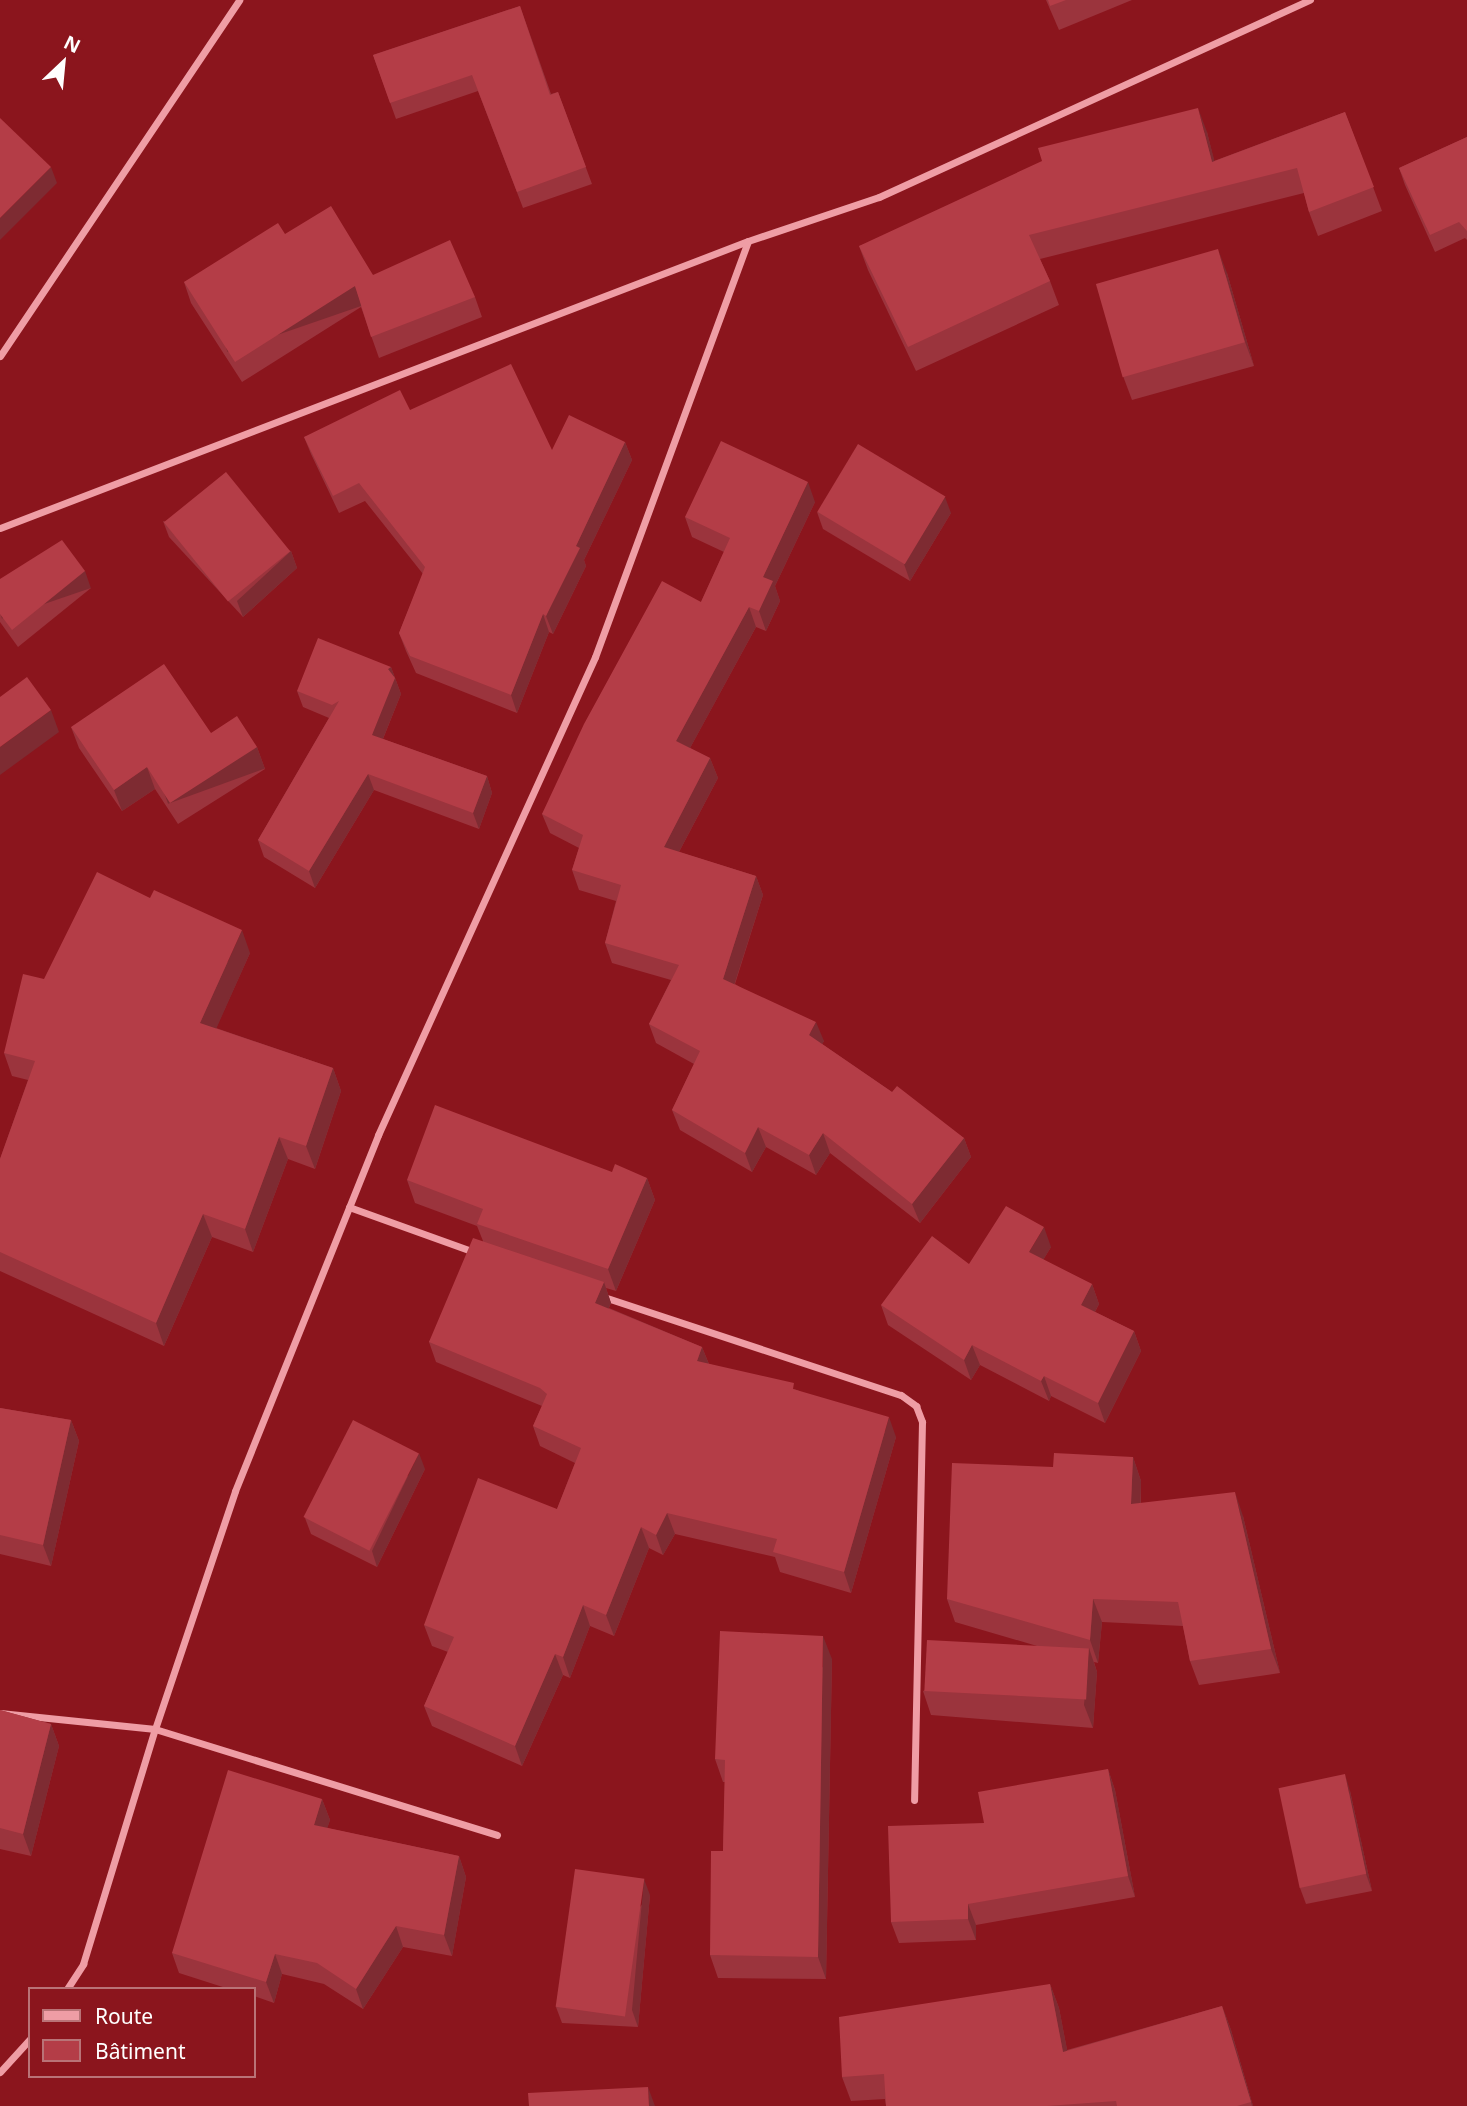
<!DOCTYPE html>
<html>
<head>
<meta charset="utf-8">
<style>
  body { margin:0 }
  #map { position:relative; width:1467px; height:2106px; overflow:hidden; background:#8b151d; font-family:"Noto Sans",sans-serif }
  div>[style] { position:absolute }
  .minor>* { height:7px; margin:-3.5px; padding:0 3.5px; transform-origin:3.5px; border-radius:3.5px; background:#ef9da5 }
  .wall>* { inset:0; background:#9b343d }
  .shaded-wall>* { inset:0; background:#7e2b32; transform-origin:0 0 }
  .building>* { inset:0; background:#b43d47; transform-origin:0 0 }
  span { translate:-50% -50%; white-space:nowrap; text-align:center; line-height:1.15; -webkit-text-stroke:6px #8b151d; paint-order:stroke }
  .legend { position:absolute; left:28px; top:1987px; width:228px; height:91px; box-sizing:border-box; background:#8b151d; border:2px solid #b97377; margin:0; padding:9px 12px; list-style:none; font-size:21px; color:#fff }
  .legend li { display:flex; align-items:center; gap:14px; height:35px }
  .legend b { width:35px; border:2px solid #b97377 }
  .north { position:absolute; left:28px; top:28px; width:70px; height:70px; -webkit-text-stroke:5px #8b151d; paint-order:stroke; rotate:26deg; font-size:19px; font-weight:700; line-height:28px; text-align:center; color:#fff }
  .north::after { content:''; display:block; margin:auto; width:24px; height:32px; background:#fff; clip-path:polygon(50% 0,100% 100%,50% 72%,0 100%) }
</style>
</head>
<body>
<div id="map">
  <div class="minor">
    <i style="left:0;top:356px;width:429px;rotate:-56.1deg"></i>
    <i style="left:0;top:528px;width:801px;rotate:-20.99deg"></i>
    <i style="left:748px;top:241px;width:138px;rotate:-18.6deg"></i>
    <i style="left:879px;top:197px;width:474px;rotate:-24.6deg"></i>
    <i style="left:349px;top:1207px;width:136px;rotate:19.8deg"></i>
    <i style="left:604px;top:1297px;width:313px;rotate:18.3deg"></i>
    <i style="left:901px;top:1395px;width:19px;rotate:36deg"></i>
    <i style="left:916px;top:1406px;width:17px;rotate:69deg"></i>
    <i style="left:922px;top:1422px;width:378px;rotate:91.2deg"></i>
    <i style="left:0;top:1713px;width:156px;rotate:5.9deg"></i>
    <i style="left:155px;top:1729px;width:358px;rotate:17.2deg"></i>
    <i style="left:67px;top:1989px;width:30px;rotate:-57deg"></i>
    <i style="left:83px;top:1964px;width:246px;rotate:-73deg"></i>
    <i style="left:155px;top:1729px;width:251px;rotate:-71.4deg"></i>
    <i style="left:235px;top:1491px;width:384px;rotate:-68.1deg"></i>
    <i style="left:378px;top:1135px;width:525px;rotate:-65.58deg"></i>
    <i style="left:595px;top:657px;width:443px;rotate:-69.8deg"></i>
    <i style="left:0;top:2072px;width:45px;rotate:-47.7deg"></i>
  </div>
  <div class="wall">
    <i style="clip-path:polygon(1046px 0,1132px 0,1059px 30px)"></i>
    <i style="clip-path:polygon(520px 6px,551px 94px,558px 92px,592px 184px,523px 208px,478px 91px,396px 119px,373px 55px)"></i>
    <i style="clip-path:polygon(1345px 112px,1382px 211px,1318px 236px,1309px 212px,1304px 193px,1040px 259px,1050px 281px,1059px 305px,916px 371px,868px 270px,859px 246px,1207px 132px,1214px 161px)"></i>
    <i style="clip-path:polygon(1467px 137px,1467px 240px,1465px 238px,1435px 252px,1405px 185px,1399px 168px)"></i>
    <i style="clip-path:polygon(285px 234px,373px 275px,475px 297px,482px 317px,379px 358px,361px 307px,242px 382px,191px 303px,184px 282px)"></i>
    <i style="clip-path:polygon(1227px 273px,1254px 366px,1132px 400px,1123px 376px)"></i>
    <i style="clip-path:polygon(410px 410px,552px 450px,625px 442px,632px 460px,584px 560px,586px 566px,553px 634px,549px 632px,517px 713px,416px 673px,406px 651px,399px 633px,423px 574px,365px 501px,339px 513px,311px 454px,304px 437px)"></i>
    <i style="clip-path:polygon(815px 502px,775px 586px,780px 601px,766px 631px,756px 627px,690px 748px,710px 758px,718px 778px,679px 852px,756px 876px,763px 895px,735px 984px,824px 1041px,822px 1044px,892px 1092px,964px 1138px,971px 1157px,920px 1223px,830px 1153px,816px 1175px,766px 1147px,752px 1172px,680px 1130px,672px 1110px,694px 1064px,656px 1043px,649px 1024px,671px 980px,612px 963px,605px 943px,616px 901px,579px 890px,572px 870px,579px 848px,550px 833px,542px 814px,701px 602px,724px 552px,692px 537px,685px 517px)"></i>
    <i style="clip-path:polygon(817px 512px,951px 513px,910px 581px,823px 529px)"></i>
    <i style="clip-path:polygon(163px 521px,291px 551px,297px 568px,243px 617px,169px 537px)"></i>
    <i style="clip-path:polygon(0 579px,91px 588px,18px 647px,0 622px)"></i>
    <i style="clip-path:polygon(391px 667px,401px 694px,383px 739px,487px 776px,492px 793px,479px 829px,374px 790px,315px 888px,264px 857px,258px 840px,329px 718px,303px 707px,297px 691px)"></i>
    <i style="clip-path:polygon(71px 727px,257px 747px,265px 769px,178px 824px,155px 789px,122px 811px,79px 748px)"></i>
    <i style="clip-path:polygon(250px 953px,216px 1028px,333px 1068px,341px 1091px,315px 1169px,288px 1159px,253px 1252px,212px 1237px,164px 1346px,0 1271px,0 1159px,28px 1080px,12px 1076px,4px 1053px)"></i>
    <i style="clip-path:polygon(612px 1172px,647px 1178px,655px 1200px,616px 1291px,606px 1288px,611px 1303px,609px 1308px,702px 1347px,709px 1364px,797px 1390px,896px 1437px,851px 1593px,780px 1572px,775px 1557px,675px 1534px,663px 1555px,649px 1548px,614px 1636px,590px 1626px,570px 1678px,563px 1675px,522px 1766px,432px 1726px,424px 1706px,448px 1652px,432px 1646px,424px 1625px,557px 1509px,575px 1463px,540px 1446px,533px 1426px,542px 1406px,436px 1362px,429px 1342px,483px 1241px,477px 1226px,415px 1203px,407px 1180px)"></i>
    <i style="clip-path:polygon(1051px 1247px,1043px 1260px,1092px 1284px,1099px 1304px,1095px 1312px,1134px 1331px,1141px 1351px,1105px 1423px,1051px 1396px,1049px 1401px,980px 1365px,971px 1380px,888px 1325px,881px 1305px,969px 1264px)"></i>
    <i style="clip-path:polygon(0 1408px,71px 1420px,79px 1441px,51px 1566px,0 1554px)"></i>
    <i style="clip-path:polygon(1133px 1457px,1141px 1481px,1141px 1503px,1243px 1516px,1280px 1673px,1199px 1685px,1190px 1661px,1183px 1626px,1102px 1622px,1098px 1663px,1094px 1662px,1097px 1672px,1093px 1728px,931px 1715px,923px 1691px,1037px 1646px,955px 1622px,947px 1599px,1053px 1467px)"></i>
    <i style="clip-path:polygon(425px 1469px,377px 1567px,311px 1534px,305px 1518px)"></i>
    <i style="clip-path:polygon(832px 1659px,826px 1979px,718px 1978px,710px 1955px,723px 1851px,725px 1782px,723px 1782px,715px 1759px)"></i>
    <i style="clip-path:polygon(0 1710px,51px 1724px,59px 1746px,31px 1856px,0 1849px)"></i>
    <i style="clip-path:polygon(1108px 1769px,1115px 1790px,1135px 1897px,976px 1925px,976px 1940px,899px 1943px,891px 1922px,984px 1823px)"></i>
    <i style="clip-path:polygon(1350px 1791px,1372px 1891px,1306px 1904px,1300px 1888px)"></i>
    <i style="clip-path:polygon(322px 1799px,330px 1820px,327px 1828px,459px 1856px,466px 1877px,452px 1956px,403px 1947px,363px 2009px,324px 1984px,282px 1974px,274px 2003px,254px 1996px,254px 1989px,229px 1989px,179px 1973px,172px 1953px)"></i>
    <i style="clip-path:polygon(650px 1895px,638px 2027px,562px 2023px,556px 2007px)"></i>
    <i style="clip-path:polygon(1050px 1984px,1059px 2008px,1067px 2050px,1222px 2006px,1231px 2030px,1253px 2106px,886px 2106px,885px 2099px,851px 2101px,842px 2077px)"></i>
  </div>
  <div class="shaded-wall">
    <i style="clip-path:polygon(1198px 108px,1207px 132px,1221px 186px,1212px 162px)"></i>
    <i style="clip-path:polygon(51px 167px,57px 183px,0 240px,0 218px)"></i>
    <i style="clip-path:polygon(1218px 249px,1227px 273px,1254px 366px,1245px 342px)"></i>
    <i style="left:355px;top:286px;width:21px;height:142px;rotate:71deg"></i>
    <i style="clip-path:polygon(625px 442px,632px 460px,584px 560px,586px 566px,553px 634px,546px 616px,576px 546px)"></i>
    <i style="clip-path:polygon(808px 482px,815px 502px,775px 586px,780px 601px,766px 631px,759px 611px,763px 577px)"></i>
    <i style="clip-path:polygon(945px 497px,951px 513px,910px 581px,904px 564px)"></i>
    <i style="clip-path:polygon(291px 551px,297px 568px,243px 617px,237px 601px)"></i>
    <i style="left:85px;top:571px;width:18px;height:94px;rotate:71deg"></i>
    <i style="clip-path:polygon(749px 607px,756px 627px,683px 761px,676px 741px)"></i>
    <i style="clip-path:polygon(543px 614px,549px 632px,517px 713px,511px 695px)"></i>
    <i style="clip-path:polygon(391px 667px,401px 694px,378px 751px,372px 735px,388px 669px)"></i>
    <i style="clip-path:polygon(51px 710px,59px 732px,0 775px,0 747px)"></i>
    <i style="left:257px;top:747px;width:23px;height:103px;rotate:70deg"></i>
    <i style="clip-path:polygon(710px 758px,718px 778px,671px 867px,664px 847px)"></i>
    <i style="clip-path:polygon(147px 767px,155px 789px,122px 811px,114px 790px)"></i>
    <i style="clip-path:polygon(368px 774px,374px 790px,315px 888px,309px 871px)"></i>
    <i style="clip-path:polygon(487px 776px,492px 793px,479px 829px,473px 813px)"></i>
    <i style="clip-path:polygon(756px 876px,763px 895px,730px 998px,723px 979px)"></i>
    <i style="clip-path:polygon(242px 930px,250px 953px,209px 1045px,200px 1023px)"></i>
    <i style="clip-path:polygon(816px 1022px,824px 1041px,816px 1055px,809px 1035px)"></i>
    <i style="clip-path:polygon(333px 1068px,341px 1091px,315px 1169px,306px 1146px)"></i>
    <i style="clip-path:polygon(758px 1127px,766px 1147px,752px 1172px,745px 1153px)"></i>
    <i style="clip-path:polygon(823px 1133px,830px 1153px,816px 1175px,809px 1155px)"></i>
    <i style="clip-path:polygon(279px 1137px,288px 1159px,253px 1252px,245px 1229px)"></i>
    <i style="clip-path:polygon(964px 1138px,971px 1157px,920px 1223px,912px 1204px)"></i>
    <i style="clip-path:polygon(647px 1178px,655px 1200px,616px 1291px,608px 1269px)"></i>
    <i style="clip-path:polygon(203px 1214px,212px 1237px,164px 1346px,156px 1323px)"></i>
    <i style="clip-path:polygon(1044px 1227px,1051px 1247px,1036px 1272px,1029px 1252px)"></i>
    <i style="clip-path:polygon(604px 1282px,611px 1303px,602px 1323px,595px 1303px)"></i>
    <i style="clip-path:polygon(1092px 1284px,1099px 1304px,1088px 1325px,1081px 1305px)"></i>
    <i style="clip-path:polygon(1134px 1331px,1141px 1351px,1105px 1423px,1098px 1403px)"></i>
    <i style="clip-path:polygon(972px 1345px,980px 1365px,971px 1380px,964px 1360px)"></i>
    <i style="clip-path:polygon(702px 1347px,710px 1367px,697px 1361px)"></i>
    <i style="clip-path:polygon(1044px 1376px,1051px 1396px,1049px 1401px,1041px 1381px)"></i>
    <i style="clip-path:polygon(889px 1417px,896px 1437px,851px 1593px,844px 1572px)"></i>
    <i style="clip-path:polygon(71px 1420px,79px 1441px,51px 1566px,43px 1545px)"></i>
    <i style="clip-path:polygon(419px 1453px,425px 1469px,377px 1567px,372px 1551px)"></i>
    <i style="clip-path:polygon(1133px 1457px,1141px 1481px,1140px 1528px,1131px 1504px)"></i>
    <i style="clip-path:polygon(1235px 1492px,1243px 1516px,1280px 1673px,1271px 1649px)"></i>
    <i style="clip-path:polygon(667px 1513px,675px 1534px,663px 1555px,656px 1535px)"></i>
    <i style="clip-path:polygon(641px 1527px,649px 1548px,614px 1636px,606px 1615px)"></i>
    <i style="clip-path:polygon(1093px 1599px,1102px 1622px,1098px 1663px,1090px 1640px)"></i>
    <i style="clip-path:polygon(583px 1605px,590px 1626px,570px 1678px,563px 1657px)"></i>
    <i style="clip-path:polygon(823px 1636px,832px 1659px,826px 1979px,818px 1957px)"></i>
    <i style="clip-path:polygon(1089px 1648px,1097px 1672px,1093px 1728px,1084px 1705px)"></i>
    <i style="clip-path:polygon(555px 1654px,563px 1675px,522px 1766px,515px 1746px)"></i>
    <i style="clip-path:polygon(51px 1724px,59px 1746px,31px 1856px,23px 1834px)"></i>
    <i style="clip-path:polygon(1108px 1769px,1115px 1790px,1135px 1897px,1128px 1876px)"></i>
    <i style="clip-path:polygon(1345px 1774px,1350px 1791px,1372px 1891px,1366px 1874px)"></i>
    <i style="clip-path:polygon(322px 1799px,330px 1820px,322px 1845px,314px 1825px)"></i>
    <i style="clip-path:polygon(459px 1856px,466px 1877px,452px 1956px,444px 1935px)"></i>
    <i style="clip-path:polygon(644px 1879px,650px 1895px,638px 2027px,632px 2010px)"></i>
    <i style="clip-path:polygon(968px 1904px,976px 1925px,976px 1940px,968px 1919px)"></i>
    <i style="clip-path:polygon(396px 1926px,403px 1947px,363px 2009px,356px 1989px)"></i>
    <i style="clip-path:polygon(275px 1954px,282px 1974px,274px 2003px,266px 1982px)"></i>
    <i style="clip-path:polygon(1050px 1984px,1059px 2008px,1072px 2075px,1063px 2052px)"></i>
    <i style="clip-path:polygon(1222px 2006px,1231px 2030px,1253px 2106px,1252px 2106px,1251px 2102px)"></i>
    <i style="clip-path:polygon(648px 2087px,655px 2106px,649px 2106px)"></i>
  </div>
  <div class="building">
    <i style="clip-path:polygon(1048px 0,1066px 0,1050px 6px)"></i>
    <i style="clip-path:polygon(520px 6px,550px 95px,558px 92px,586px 167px,517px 192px,472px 75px,390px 103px,373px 55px)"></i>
    <i style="clip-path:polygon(1198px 108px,1212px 162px,1345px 112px,1374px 187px,1309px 212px,1297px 168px,1029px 235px,1050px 281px,908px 347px,859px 246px,1042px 161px,1038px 148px)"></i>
    <i style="clip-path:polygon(0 118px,51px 167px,0 218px)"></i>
    <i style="clip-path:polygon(1467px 137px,1467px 231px,1459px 222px,1430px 235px,1399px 168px)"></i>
    <i style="clip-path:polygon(331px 206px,373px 275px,450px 240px,475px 297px,371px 337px,355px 286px,235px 362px,184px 282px,278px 223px,285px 234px)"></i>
    <i style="left:1218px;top:249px;width:97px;height:127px;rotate:74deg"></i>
    <i style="clip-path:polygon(511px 364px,552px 450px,569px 415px,625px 442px,576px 546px,580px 548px,546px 616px,543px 614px,511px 695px,410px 656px,399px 633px,425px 567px,359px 483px,333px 496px,304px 437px,400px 390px,410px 410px)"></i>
    <i style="clip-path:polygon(721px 441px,808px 482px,763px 577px,773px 581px,759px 611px,749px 607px,676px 741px,710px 758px,664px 847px,756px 876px,723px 979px,816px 1022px,809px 1035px,892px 1092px,897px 1086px,964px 1138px,912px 1204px,823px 1133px,809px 1155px,758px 1127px,745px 1153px,672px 1110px,700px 1051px,649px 1024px,679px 965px,605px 943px,621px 885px,572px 870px,583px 835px,542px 814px,584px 724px,662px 581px,701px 602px,730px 538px,685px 517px)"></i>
    <i style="left:858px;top:444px;width:102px;height:79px;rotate:31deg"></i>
    <i style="left:226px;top:472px;width:102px;height:80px;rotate:51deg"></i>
    <i style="clip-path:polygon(62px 540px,85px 571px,12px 630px,0 614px,0 579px)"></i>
    <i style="clip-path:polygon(318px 638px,391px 667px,388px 669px,395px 678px,372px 735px,487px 776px,473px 813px,368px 774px,309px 871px,258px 840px,339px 701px,332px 705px,297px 691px)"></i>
    <i style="clip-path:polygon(164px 664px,211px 733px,237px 716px,257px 747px,170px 803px,147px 767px,114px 790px,71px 727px)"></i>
    <i style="clip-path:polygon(27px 677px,51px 710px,0 747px,0 697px)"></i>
    <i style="clip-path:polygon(97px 872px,150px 898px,154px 890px,242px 930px,200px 1023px,333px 1068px,306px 1146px,279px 1137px,245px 1229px,203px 1214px,156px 1323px,0 1252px,0 1159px,35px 1061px,4px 1053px,23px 974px,44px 979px)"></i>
    <i style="clip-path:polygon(435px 1105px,612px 1172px,615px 1164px,647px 1178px,608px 1269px,477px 1224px,483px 1209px,407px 1180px)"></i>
    <i style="clip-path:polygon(1006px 1206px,1044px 1227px,1029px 1252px,1092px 1284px,1081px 1305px,1134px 1331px,1098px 1403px,1044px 1376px,1041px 1381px,972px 1345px,964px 1360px,881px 1305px,932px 1236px,969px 1264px)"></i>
    <i style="clip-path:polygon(473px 1238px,604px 1282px,595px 1303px,702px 1347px,697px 1361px,794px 1383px,793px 1389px,889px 1417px,844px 1572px,773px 1552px,777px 1539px,667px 1513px,656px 1535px,641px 1527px,606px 1615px,583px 1605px,563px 1657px,555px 1654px,515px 1746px,424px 1706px,454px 1637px,424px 1625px,478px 1478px,557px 1509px,581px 1448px,533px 1426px,547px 1394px,540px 1388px,429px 1342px)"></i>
    <i style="clip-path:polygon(0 1408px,71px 1420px,43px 1545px,0 1535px)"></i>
    <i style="left:353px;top:1420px;width:74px;height:109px;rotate:27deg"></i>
    <i style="clip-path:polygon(1054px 1453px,1133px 1457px,1131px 1504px,1235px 1492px,1271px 1649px,1190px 1661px,1178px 1602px,1093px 1599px,1090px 1640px,947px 1599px,952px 1463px,1053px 1467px)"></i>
    <i style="clip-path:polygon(720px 1631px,823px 1636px,818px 1957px,710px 1955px,711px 1851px,723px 1851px,725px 1760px,715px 1759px)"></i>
    <i style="left:927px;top:1640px;width:162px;height:51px;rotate:3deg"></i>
    <i style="clip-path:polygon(0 1710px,51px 1724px,23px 1834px,0 1828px)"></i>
    <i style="clip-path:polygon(1108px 1769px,1128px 1876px,968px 1904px,968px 1919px,891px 1922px,888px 1826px,984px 1823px,978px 1792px)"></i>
    <i style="clip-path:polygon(228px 1770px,322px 1799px,314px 1825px,459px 1856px,444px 1935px,396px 1926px,356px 1989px,317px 1963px,275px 1954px,266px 1982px,172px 1953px)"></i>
    <i style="left:1345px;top:1774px;width:102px;height:68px;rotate:78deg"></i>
    <i style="left:575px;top:1869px;width:70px;height:139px;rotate:8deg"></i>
    <i style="clip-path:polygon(1050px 1984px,1063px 2052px,1222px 2006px,1251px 2102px,1237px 2106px,1117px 2106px,1116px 2101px,1047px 2106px,886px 2106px,884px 2074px,842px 2077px,839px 2017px)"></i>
    <i style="clip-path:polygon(648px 2087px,649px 2106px,529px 2106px,528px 2093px)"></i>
  </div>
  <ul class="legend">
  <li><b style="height:9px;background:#ef9da5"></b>Route</li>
  <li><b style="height:19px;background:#b43d47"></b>Bâtiment</li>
  </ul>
  <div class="north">N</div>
</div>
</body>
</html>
